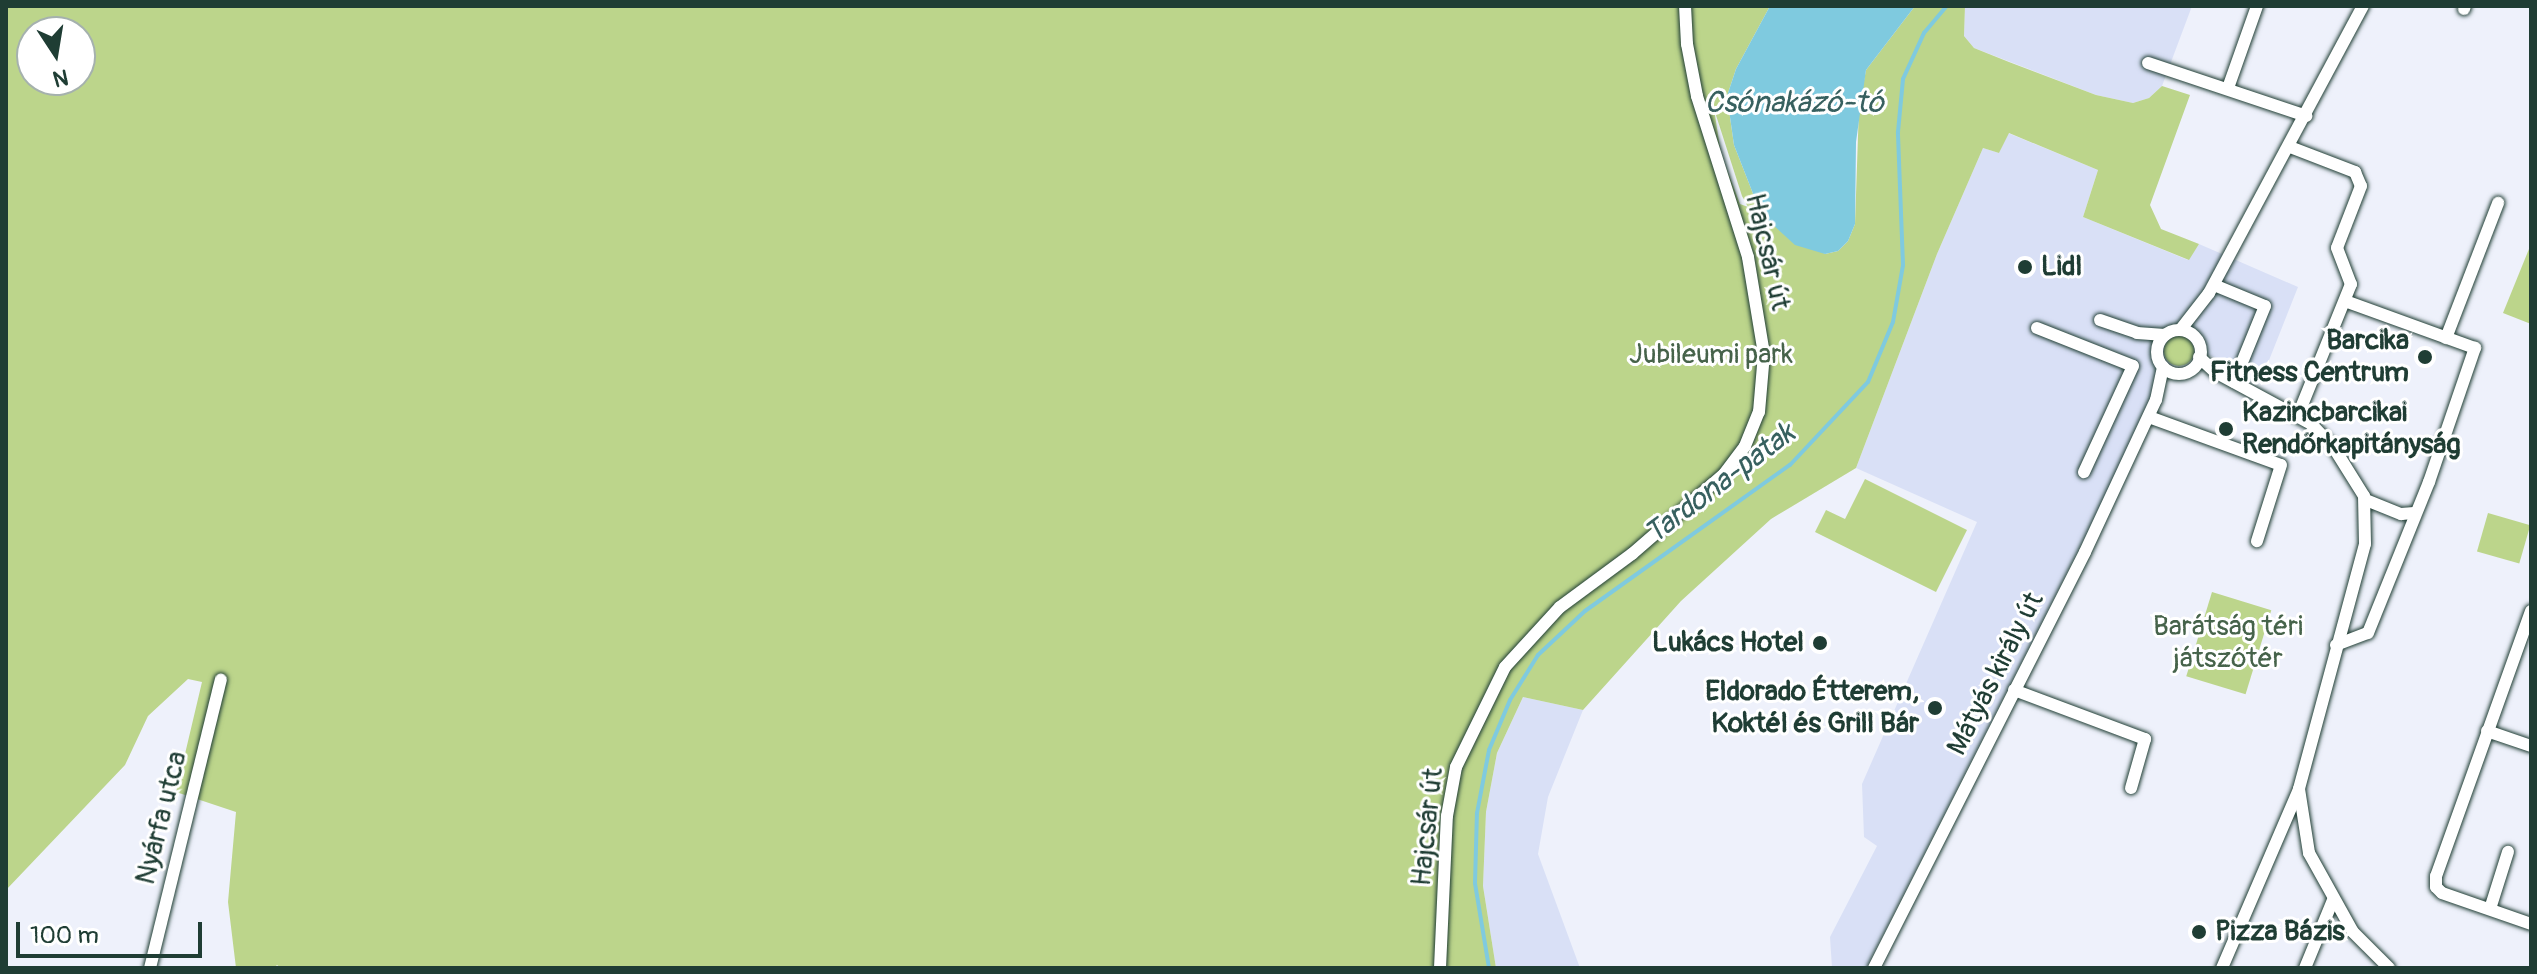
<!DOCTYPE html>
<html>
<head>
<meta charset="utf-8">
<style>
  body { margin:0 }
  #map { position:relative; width:2537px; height:974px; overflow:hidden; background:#eef1fb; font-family:Pangolin,sans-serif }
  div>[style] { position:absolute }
  .built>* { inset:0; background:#d9e0f6 }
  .green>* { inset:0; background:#bcd58b; transform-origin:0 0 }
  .round { border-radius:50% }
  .water>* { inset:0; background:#7fcadf }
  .stream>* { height:4px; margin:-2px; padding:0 2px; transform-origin:2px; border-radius:2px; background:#7fcadf }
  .roads { filter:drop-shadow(0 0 2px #1f3d34) drop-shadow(0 0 2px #1f3d34) }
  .minor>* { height:12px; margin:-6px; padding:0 6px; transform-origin:6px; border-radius:6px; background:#fff }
  .minor>.ring { margin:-6px; padding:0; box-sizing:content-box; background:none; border:12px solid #fff; border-radius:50% }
  .dots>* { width:22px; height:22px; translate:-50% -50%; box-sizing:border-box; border:4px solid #fff; border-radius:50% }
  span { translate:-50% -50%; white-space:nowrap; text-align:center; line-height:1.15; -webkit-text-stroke:6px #fff; paint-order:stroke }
  .street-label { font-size:28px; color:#1f3d34 }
  .poi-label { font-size:28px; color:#1f3d34; font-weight:700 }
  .left { translate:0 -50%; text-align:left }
  .right { translate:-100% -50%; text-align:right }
  .park-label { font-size:28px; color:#46634a }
  .water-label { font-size:30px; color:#37605f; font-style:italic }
  .frame { position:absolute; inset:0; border:8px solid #1f3d34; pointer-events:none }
  .north { position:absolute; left:16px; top:16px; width:80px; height:80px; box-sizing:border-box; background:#fff; border:2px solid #a5b1ae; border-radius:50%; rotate:168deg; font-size:22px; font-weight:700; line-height:32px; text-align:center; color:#1f3d34 }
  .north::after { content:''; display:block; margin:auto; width:28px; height:36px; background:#1f3d34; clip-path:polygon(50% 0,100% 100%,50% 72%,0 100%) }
  .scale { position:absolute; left:16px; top:922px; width:186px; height:36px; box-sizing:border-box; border:4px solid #1f3d34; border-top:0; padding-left:10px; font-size:24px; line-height:28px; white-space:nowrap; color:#1f3d34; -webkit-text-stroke:6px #fff; paint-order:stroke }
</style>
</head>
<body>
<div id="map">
  <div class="built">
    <i style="clip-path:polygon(1965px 6px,2192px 6px,2162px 86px,2149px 98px,2133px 103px,2096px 95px,1974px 48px,1964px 36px)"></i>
    <i style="clip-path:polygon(2008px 133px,2098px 170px,2083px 217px,2188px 260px,2199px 244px,2298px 287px,2262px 378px,2183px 344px,1866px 968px,1832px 968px,1830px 937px,1877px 846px,1864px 837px,1862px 784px,1977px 522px,1856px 468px,1937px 254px,1983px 148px,1999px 153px)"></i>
    <i style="clip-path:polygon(1523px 697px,1583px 710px,1548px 797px,1538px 854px,1580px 968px,1496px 968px,1483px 886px,1486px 812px,1497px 753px)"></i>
  </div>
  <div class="green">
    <i style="clip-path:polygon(evenodd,6px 6px,1770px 6px,1736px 69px,1727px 96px,1734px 145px,1761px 214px,1825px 254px,1838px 251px,1848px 241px,1855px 224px,1859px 107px,1866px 70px,1915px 6px,1965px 6px,1964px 36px,1974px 48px,2009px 62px,2096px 95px,2133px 103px,2149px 98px,2162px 86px,2190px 95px,2150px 205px,2161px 229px,2199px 244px,2189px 260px,2083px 217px,2098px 170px,2009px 133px,1999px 153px,1983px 148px,1937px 254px,1856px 468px,1771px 519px,1681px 601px,1583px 710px,1523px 697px,1497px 753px,1486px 812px,1483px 886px,1496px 968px,281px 968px,277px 965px,274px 968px,236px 968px,228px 902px,236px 812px,176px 792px,202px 682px,188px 679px,148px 716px,125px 765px,6px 890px,6px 6px,32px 32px,80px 32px,80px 80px,32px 80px,32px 32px,6px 6px,1714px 109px,1742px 196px,1748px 207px,1740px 204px,1721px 154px,1714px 109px)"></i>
    <i style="clip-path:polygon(2531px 244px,2531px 324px,2503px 313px)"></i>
    <i class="round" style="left:2164px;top:336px;width:30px;height:30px"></i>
    <i style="clip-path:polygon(1865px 479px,1967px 530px,1936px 592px,1815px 532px,1826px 510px,1845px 519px)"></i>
    <i style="left:2488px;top:513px;width:44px;height:40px;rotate:16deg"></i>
    <i style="left:2212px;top:592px;width:62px;height:88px;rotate:17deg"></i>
  </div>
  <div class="water">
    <i style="clip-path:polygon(1770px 6px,1915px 6px,1866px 70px,1856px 142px,1855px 224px,1848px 241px,1838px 251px,1825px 254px,1795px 245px,1761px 214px,1734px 145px,1727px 96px,1736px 69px)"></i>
  </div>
  <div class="stream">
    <i style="left:1489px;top:968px;width:86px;rotate:-99.4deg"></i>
    <i style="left:1475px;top:883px;width:70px;rotate:-88.4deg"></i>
    <i style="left:1477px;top:813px;width:64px;rotate:-79.2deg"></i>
    <i style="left:1489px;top:750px;width:54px;rotate:-67.2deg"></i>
    <i style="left:1510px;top:700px;width:53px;rotate:-58.1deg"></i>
    <i style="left:1538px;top:655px;width:64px;rotate:-43.1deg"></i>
    <i style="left:1585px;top:611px;width:252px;rotate:-35.5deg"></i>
    <i style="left:1790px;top:465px;width:114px;rotate:-46.8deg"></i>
    <i style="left:1868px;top:382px;width:65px;rotate:-67.4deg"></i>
    <i style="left:1893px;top:322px;width:58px;rotate:-80deg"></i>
    <i style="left:1903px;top:265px;width:133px;rotate:-92.2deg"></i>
    <i style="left:1898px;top:132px;width:53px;rotate:-84.6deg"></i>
    <i style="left:1903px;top:79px;width:51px;rotate:-65.5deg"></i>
    <i style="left:1924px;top:33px;width:35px;rotate:-50deg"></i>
  </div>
  <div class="roads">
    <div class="minor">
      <i style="left:2464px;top:9px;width:3px;rotate:-72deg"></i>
      <i style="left:2148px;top:63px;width:167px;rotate:18.5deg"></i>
      <i style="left:2228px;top:88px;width:87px;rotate:-70.5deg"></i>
      <i style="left:2290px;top:147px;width:70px;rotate:21deg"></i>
      <i style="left:2355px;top:172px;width:15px;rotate:67deg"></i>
      <i style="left:2361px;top:186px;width:66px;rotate:111.2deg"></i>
      <i style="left:2337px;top:248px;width:39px;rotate:69deg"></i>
      <i style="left:2351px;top:284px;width:141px;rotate:112deg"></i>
      <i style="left:2214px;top:285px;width:55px;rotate:22.4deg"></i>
      <i style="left:2265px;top:306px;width:82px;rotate:112.2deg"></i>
      <i style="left:2100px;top:320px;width:39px;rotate:19deg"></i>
      <i style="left:2137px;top:333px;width:28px;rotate:4deg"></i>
      <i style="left:2037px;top:328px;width:103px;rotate:21.6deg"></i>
      <i style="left:2133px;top:366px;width:117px;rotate:114.8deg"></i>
      <i style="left:2181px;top:329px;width:46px;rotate:-52.1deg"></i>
      <i style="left:2209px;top:293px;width:326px;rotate:-61.8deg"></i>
      <i class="ring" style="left:2157px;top:330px;width:32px;height:32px"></i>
      <i style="left:2446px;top:338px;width:145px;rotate:-68.9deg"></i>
      <i style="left:2199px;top:357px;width:22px;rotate:43deg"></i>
      <i style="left:2215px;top:372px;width:109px;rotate:28.4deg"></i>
      <i style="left:2311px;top:424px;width:33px;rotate:46deg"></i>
      <i style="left:2334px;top:448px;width:57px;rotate:58deg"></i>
      <i style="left:2364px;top:496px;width:48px;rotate:88.8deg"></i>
      <i style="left:2365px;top:544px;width:254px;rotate:105.1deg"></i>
      <i style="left:2299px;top:789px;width:65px;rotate:81.1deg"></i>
      <i style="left:2309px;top:853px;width:90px;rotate:60.9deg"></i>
      <i style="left:2353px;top:932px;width:51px;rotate:45deg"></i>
      <i style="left:2149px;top:417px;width:140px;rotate:20deg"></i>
      <i style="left:2281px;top:465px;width:80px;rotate:107.5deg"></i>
      <i style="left:2366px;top:500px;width:38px;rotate:22deg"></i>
      <i style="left:2401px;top:514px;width:13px;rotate:-4deg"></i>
      <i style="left:2531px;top:611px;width:282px;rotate:109.7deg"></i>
      <i style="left:2436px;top:876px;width:11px;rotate:90deg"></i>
      <i style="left:2436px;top:887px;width:8px;rotate:45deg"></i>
      <i style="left:2442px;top:893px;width:94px;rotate:19.2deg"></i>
      <i style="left:2336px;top:645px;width:34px;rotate:-21deg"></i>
      <i style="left:2368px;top:633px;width:163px;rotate:-68deg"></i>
      <i style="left:2429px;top:482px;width:142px;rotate:-71.1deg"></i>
      <i style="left:2475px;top:348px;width:138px;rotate:-160.1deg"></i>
      <i style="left:2014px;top:690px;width:140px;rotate:20.5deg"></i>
      <i style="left:2145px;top:739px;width:51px;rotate:105.9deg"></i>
      <i style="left:2487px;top:731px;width:46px;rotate:18.8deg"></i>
      <i style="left:2490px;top:909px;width:60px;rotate:-72.5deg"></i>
      <i style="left:150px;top:968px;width:297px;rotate:-76.2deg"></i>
      <i style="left:1440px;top:968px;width:152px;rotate:-87.4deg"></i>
      <i style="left:1447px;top:816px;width:50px;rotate:-79.6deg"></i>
      <i style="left:1456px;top:767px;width:111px;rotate:-63.9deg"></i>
      <i style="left:1505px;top:667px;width:81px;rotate:-47.5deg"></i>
      <i style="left:1560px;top:607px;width:89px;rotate:-36.4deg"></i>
      <i style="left:1632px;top:554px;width:122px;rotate:-41deg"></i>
      <i style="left:1724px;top:474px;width:35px;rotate:-53deg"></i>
      <i style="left:1745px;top:446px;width:37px;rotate:-68deg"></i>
      <i style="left:1759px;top:412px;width:58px;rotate:-85.1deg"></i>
      <i style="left:1764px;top:354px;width:98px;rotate:-99.4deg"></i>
      <i style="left:1748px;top:257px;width:169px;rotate:-107.6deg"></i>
      <i style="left:1697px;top:96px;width:53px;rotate:-100.9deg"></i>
      <i style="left:1687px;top:44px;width:38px;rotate:-93deg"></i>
      <i style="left:1874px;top:968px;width:466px;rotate:-63.1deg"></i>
      <i style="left:2085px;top:552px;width:168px;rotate:-65deg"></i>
      <i style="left:2156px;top:400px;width:34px;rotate:-78deg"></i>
      <i style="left:2222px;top:968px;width:195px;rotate:-66.7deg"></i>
      <i style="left:2305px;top:968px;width:74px;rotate:-67.6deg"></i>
    </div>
  </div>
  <div class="dots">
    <i style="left:2025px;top:267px;background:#1f3d34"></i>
    <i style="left:2425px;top:357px;background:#1f3d34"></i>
    <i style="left:2226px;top:429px;background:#1f3d34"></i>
    <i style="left:1820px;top:643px;background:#1f3d34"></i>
    <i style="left:1935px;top:708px;background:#1f3d34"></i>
    <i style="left:2199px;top:932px;background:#1f3d34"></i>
  </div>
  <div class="street-label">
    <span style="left:1767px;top:252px;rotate:77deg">Hajcsár út</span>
    <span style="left:1996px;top:674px;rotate:-63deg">Mátyás király út</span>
    <span style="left:162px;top:818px;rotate:-76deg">Nyárfa utca</span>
    <span style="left:1428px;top:827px;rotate:-84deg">Hajcsár út</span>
  </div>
  <div class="poi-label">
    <span class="left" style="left:2041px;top:267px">Lidl</span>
    <span class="right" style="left:2409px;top:357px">Barcika<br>Fitness Centrum</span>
    <span class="left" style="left:2242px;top:429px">Kazincbarcikai<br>Rendőrkapitányság</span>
    <span class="right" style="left:1804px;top:643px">Lukács Hotel</span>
    <span class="right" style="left:1919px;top:708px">Eldorado Étterem,<br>Koktél és Grill Bár</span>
    <span class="left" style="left:2215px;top:932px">Pizza Bázis</span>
  </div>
  <div class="park-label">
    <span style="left:1711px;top:355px">Jubileumi park</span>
    <span style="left:2228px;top:643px">Barátság téri<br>játszótér</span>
  </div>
  <div class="water-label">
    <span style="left:1794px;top:103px">Csónakázó-tó</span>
    <span style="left:1720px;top:484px;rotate:-37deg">Tardona-patak</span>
  </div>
  <div class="frame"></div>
  <div class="north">N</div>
  <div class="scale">100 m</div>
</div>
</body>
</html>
